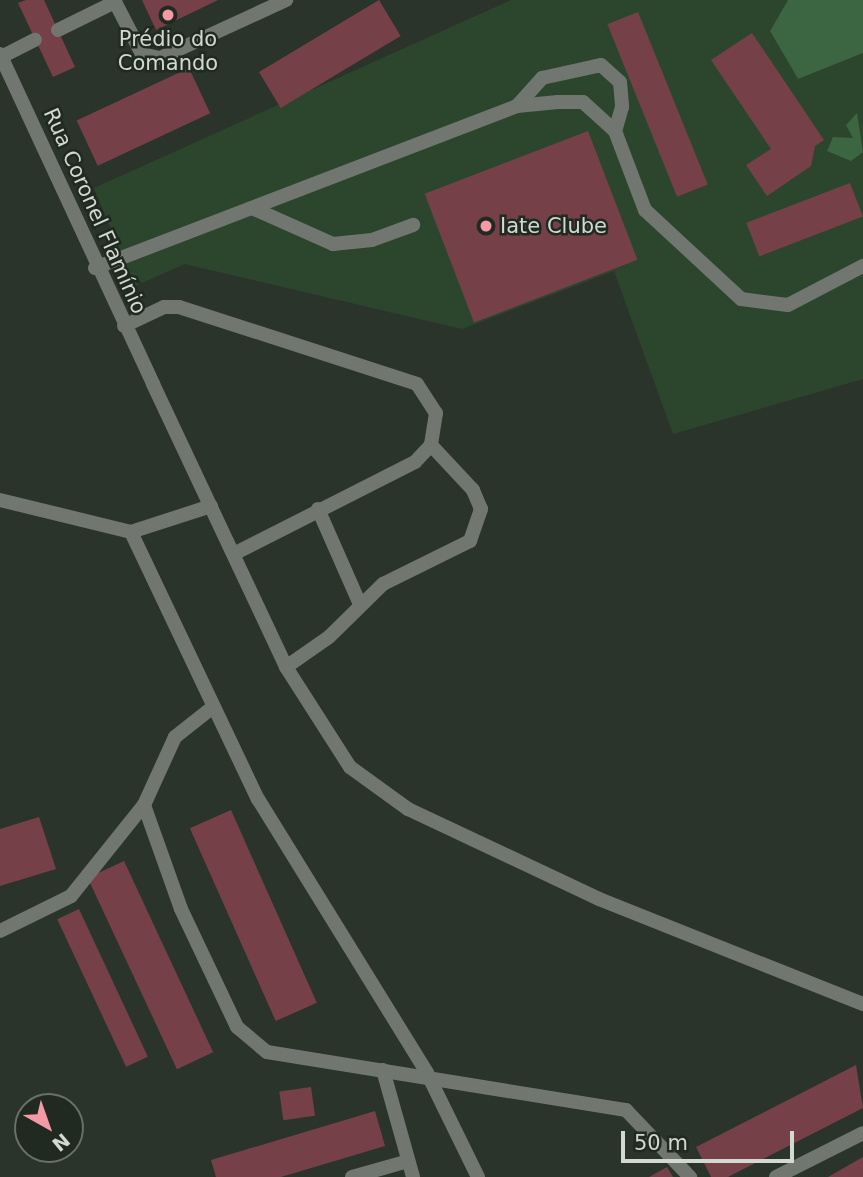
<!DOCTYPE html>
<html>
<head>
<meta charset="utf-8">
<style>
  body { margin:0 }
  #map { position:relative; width:863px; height:1177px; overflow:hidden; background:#2a342b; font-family:"DejaVu Sans",sans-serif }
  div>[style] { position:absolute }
  .green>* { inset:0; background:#2c462e }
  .water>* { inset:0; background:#3c6641 }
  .building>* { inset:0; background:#764048; transform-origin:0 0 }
  .service>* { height:14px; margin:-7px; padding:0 7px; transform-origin:7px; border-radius:7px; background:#717671 }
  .minor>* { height:14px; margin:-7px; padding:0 7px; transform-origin:7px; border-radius:7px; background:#717671 }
  .dots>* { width:19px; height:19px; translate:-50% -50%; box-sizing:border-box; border:4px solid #212a21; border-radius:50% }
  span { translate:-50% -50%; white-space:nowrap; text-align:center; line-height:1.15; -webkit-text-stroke:5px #212a21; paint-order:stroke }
  .poi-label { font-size:21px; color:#d2d8d2 }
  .left { translate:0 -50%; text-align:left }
  .street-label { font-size:21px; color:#d2d8d2 }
  .north { position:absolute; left:14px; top:1093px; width:70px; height:70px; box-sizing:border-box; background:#212a21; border:2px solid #687068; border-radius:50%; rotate:140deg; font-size:19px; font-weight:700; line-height:28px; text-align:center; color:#d2d8d2 }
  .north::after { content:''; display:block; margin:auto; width:24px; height:32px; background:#f49aa6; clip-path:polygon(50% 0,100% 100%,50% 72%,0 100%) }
  .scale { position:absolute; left:621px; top:1131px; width:173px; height:32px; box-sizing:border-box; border:4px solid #d2d8d2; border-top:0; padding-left:9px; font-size:21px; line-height:24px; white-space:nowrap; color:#d2d8d2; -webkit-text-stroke:5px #212a21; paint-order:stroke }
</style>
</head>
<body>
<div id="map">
  <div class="green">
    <i style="clip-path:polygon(511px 0,788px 0,770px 31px,798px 79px,863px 53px,863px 379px,673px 434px,614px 271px,462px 329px,185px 264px,135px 286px,94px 188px)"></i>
  </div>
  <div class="water">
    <i style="clip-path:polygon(788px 0,863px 0,863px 53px,798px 79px,770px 31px)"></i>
    <i style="clip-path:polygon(857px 113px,863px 152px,851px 161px,827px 151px,833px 137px,853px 138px,846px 125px)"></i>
  </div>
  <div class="building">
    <i style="clip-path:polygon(26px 0,44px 0,75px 67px,53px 77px,18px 3px)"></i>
    <i style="clip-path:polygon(142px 0,218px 0,156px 30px)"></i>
    <i style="left:379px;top:0;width:42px;height:140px;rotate:59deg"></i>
    <i style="left:638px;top:12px;width:186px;height:33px;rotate:68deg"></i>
    <i style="clip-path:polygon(752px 33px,824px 140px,815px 146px,811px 166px,767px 196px,746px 165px,771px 149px,711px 60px)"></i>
    <i style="left:189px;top:68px;width:50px;height:124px;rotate:65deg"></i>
    <i style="left:588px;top:131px;width:138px;height:175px;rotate:69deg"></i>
    <i style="left:850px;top:183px;width:36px;height:111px;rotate:69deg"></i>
    <i style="left:231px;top:810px;width:211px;height:45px;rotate:66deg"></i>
    <i style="clip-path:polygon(39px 817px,56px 869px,0 886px,0 829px)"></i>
    <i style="left:124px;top:861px;width:211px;height:40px;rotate:65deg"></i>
    <i style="left:79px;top:909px;width:163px;height:24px;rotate:65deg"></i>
    <i style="clip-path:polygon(856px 1065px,863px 1108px,728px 1177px,711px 1177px,696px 1147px)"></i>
    <i style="left:311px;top:1087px;width:29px;height:32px;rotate:82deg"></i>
    <i style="clip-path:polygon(375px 1111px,385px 1146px,281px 1177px,216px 1177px,211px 1160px)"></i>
    <i style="clip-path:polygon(863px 1157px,863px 1177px,828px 1177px)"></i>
    <i style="clip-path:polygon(667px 1167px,673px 1177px,649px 1177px)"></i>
  </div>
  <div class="service">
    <i style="left:114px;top:0;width:61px;rotate:62.6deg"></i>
    <i style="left:142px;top:54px;width:18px;rotate:13deg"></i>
    <i style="left:160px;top:58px;width:139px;rotate:-24.7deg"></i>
    <i style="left:58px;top:30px;width:64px;rotate:-26.2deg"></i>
    <i style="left:1px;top:57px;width:38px;rotate:-27deg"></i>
    <i style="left:517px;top:106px;width:38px;rotate:-48deg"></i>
    <i style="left:542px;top:78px;width:60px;rotate:-12.4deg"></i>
    <i style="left:601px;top:65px;width:25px;rotate:42deg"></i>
    <i style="left:620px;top:82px;width:25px;rotate:85deg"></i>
    <i style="left:622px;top:107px;width:25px;rotate:106deg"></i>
    <i style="left:252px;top:208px;width:89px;rotate:24deg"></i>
    <i style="left:333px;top:244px;width:39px;rotate:-6deg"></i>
    <i style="left:372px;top:240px;width:44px;rotate:-20.1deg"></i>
    <i style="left:95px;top:268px;width:452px;rotate:-21deg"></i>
    <i style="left:517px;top:106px;width:41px;rotate:-5.6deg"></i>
    <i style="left:558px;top:102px;width:25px"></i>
    <i style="left:583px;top:102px;width:43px;rotate:42.2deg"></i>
    <i style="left:615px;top:131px;width:85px;rotate:69.2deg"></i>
    <i style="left:645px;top:210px;width:131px;rotate:42.8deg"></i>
    <i style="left:741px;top:299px;width:47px;rotate:7.3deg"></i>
    <i style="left:788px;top:305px;width:85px;rotate:-27.5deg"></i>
    <i style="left:124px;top:326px;width:44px;rotate:-25.4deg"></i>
    <i style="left:164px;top:307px;width:15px"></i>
    <i style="left:179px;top:307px;width:250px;rotate:17.9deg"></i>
    <i style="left:417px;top:384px;width:35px;rotate:57deg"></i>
    <i style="left:436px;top:413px;width:32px;rotate:99deg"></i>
    <i style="left:431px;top:445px;width:23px;rotate:133deg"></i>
    <i style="left:415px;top:462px;width:203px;rotate:153.1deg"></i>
    <i style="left:153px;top:384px;width:313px;rotate:64.8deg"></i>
    <i style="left:286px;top:667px;width:119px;rotate:57.4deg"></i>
    <i style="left:350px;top:767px;width:72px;rotate:35.9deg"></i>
    <i style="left:408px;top:809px;width:211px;rotate:25.2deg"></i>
    <i style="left:599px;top:899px;width:284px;rotate:21.7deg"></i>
    <i style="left:0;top:500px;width:135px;rotate:13.7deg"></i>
    <i style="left:211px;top:506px;width:84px;rotate:162deg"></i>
    <i style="left:131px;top:532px;width:296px;rotate:64.6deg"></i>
    <i style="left:258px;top:799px;width:322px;rotate:58.3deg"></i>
    <i style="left:427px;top:1073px;width:116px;rotate:63.9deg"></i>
    <i style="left:318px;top:509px;width:102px;rotate:66.2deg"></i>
    <i style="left:286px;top:667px;width:52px;rotate:-34.9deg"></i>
    <i style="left:329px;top:637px;width:76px;rotate:-44.5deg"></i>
    <i style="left:383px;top:584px;width:97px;rotate:-26.3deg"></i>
    <i style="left:470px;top:541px;width:34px;rotate:-71deg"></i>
    <i style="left:481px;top:509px;width:21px;rotate:-113deg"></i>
    <i style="left:473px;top:490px;width:62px;rotate:-133deg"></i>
    <i style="left:144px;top:805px;width:110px;rotate:70.4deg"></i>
    <i style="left:181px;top:909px;width:131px;rotate:64.6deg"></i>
    <i style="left:237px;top:1027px;width:39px;rotate:40deg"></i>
    <i style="left:267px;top:1052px;width:364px;rotate:9.2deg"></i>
    <i style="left:626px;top:1110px;width:93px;rotate:46.3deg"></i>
    <i style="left:0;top:931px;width:79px;rotate:-26.2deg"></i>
    <i style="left:71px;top:896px;width:117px;rotate:-51.3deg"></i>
    <i style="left:144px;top:805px;width:75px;rotate:-65.5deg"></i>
    <i style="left:175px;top:737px;width:48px;rotate:-38.3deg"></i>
    <i style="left:383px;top:1070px;width:111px;rotate:74.3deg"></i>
    <i style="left:352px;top:1177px;width:58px;rotate:-15.9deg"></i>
    <i style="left:776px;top:1177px;width:97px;rotate:-26.8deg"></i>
  </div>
  <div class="minor">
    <i style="left:0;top:54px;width:364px;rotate:65.1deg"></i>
  </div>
  <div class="dots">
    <i style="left:168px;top:15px;background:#f49aa6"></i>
    <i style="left:486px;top:226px;background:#f49aa6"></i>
  </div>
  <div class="poi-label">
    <span style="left:168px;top:51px">Prédio do<br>Comando</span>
    <span class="left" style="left:500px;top:226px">Iate Clube</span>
  </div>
  <div class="street-label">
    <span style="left:95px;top:211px;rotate:66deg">Rua Coronel Flamínio</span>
  </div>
  <div class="north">N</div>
  <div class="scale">50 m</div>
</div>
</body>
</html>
